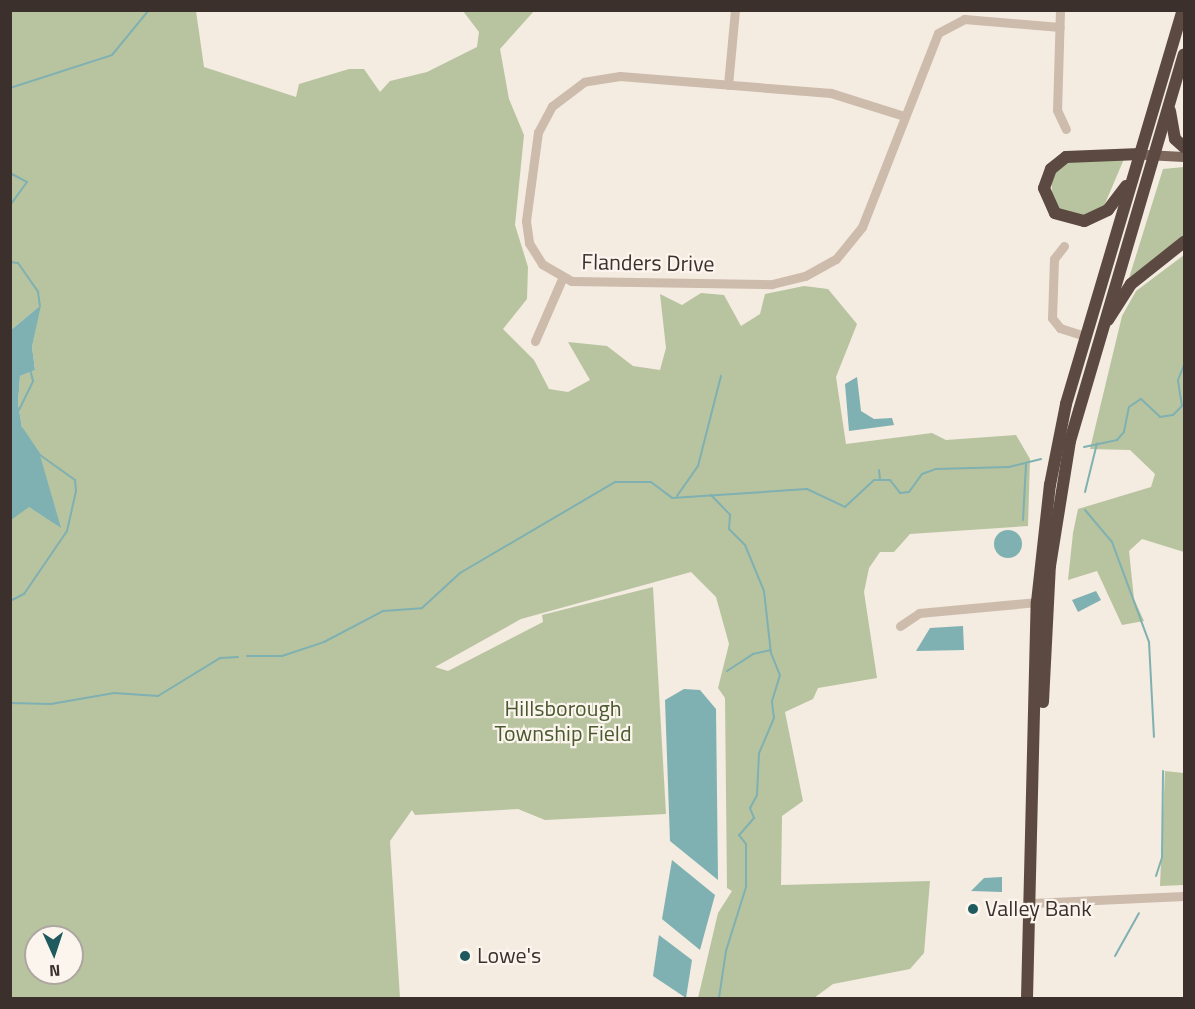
<!DOCTYPE html>
<html>
<head>
<meta charset="utf-8">
<style>
  body { margin:0 }
  #map { position:relative; width:1195px; height:1009px; overflow:hidden; background:#f4ebe1; font-family:"Titillium Web",sans-serif }
  div>[style] { position:absolute }
  .green>* { inset:0; background:#b8c4a0 }
  .water>* { inset:0; background:#7fb0b2 }
  .round { border-radius:50% }
  .stream>* { height:2px; margin:-1px; padding:0 1px; transform-origin:1px; border-radius:1px; background:#7fb0b2 }
  .minor>* { height:9px; margin:-4.5px; padding:0 4.5px; transform-origin:4.5px; border-radius:4.5px; background:#cdbbac }
  .major>* { height:10px; margin:-5px; padding:0 5px; transform-origin:5px; border-radius:5px; background:#7d675c }
  .highway>* { height:12px; margin:-6px; padding:0 6px; transform-origin:6px; border-radius:6px; background:#5c4a42 }
  .dots>* { width:16px; height:16px; translate:-50% -50%; box-sizing:border-box; border:3px solid #fbf5ee; border-radius:50% }
  span { translate:-50% -50%; white-space:nowrap; text-align:center; line-height:1.15; -webkit-text-stroke:4.5px #fbf5ee; paint-order:stroke }
  .street-label { font-size:22px; color:#3b302b }
  .park-label { font-size:22px; color:#4a5a2e }
  .poi-label { font-size:22px; color:#3b302b }
  .left { translate:0 -50%; text-align:left }
  .frame { position:absolute; inset:0; border:12px solid #3b302b; pointer-events:none }
  .north { position:absolute; left:24px; top:925px; width:60px; height:60px; box-sizing:border-box; background:#fbf5ee; border:2px solid #aea6a0; border-radius:50%; rotate:177deg; font-size:16px; font-weight:700; line-height:24px; text-align:center; color:#3b302b }
  .north::after { content:''; display:block; margin:auto; width:21px; height:27px; background:#1f5a5e; clip-path:polygon(50% 0,100% 100%,50% 72%,0 100%) }
</style>
</head>
<body>
<div id="map">
  <div class="green">
    <i style="clip-path:polygon(evenodd,11px 11px,196px 11px,204px 67px,296px 97px,299px 84px,349px 69px,364px 69px,380px 92px,390px 81px,427px 72px,477px 47px,479px 32px,463px 11px,534px 11px,500px 49px,509px 99px,524px 135px,515px 225px,528px 267px,527px 299px,503px 329px,534px 360px,549px 389px,568px 392px,590px 380px,568px 342px,607px 346px,633px 366px,660px 370px,666px 348px,660px 294px,682px 305px,701px 293px,724px 295px,741px 326px,760px 314px,765px 294px,804px 286px,828px 289px,857px 324px,836px 377px,846px 444px,932px 433px,946px 440px,1016px 435px,1030px 459px,1028px 526px,910px 534px,894px 552px,880px 552px,869px 568px,864px 592px,877px 678px,818px 688px,813px 699px,785px 712px,803px 801px,782px 816px,781px 885px,930px 881px,924px 953px,910px 969px,833px 984px,814px 998px,698px 998px,718px 913px,732px 891px,727px 888px,725px 698px,718px 688px,729px 644px,716px 597px,691px 572px,521px 619px,435px 667px,448px 671px,543px 622px,542px 615px,653px 587px,666px 814px,545px 820px,518px 809px,415px 815px,412px 810px,390px 841px,400px 998px,11px 998px,10px 520px,28px 506px,60px 527px,40px 456px,22px 428px,18px 403px,20px 376px,35px 370px,32px 347px,40px 306px,11px 330px,11px 11px,36px 937px,72px 937px,72px 973px,36px 973px,36px 937px)"></i>
    <i style="clip-path:polygon(1124px 159px,1104px 206px,1084px 219px,1053px 206px,1051px 177px,1067px 161px)"></i>
    <i style="clip-path:polygon(1184px 167px,1184px 235px,1129px 278px,1163px 169px)"></i>
    <i style="clip-path:polygon(1184px 255px,1184px 552px,1142px 539px,1129px 551px,1134px 599px,1144px 621px,1122px 625px,1097px 571px,1068px 580px,1073px 533px,1078px 509px,1151px 487px,1155px 474px,1130px 450px,1090px 449px,1122px 316px,1136px 291px)"></i>
    <i style="clip-path:polygon(1165px 771px,1184px 773px,1184px 885px,1160px 886px)"></i>
  </div>
  <div class="water">
    <i style="clip-path:polygon(41px 305px,32px 347px,35px 370px,20px 376px,18px 403px,22px 428px,40px 455px,61px 528px,29px 507px,11px 520px,11px 330px)"></i>
    <i style="clip-path:polygon(857px 377px,861px 411px,874px 419px,892px 418px,894px 425px,849px 431px,845px 384px)"></i>
    <i class="round" style="left:994px;top:530px;width:28px;height:28px"></i>
    <i style="clip-path:polygon(1096px 591px,1101px 600px,1078px 612px,1072px 600px)"></i>
    <i style="clip-path:polygon(963px 626px,964px 650px,916px 651px,930px 628px)"></i>
    <i style="clip-path:polygon(684px 689px,700px 690px,716px 709px,718px 880px,670px 841px,665px 700px)"></i>
    <i style="clip-path:polygon(672px 860px,715px 895px,700px 950px,662px 919px)"></i>
    <i style="clip-path:polygon(1002px 877px,1002px 892px,971px 891px,984px 878px)"></i>
    <i style="clip-path:polygon(659px 935px,692px 960px,686px 998px,653px 976px)"></i>
  </div>
  <div class="stream">
    <i style="left:10px;top:88px;width:107px;rotate:-17.9deg"></i>
    <i style="left:112px;top:55px;width:58px;rotate:-50.6deg"></i>
    <i style="left:10px;top:173px;width:19px;rotate:28deg"></i>
    <i style="left:27px;top:182px;width:29px;rotate:126deg"></i>
    <i style="left:10px;top:262px;width:8px;rotate:7deg"></i>
    <i style="left:18px;top:263px;width:35px;rotate:55deg"></i>
    <i style="left:38px;top:292px;width:14px;rotate:82deg"></i>
    <i style="left:19px;top:410px;width:32px;rotate:-64deg"></i>
    <i style="left:33px;top:381px;width:12px;rotate:-104deg"></i>
    <i style="left:1084px;top:447px;width:34px;rotate:-12deg"></i>
    <i style="left:1117px;top:440px;width:11px;rotate:-49deg"></i>
    <i style="left:1124px;top:432px;width:25px;rotate:-79deg"></i>
    <i style="left:1129px;top:407px;width:14px;rotate:-34deg"></i>
    <i style="left:1141px;top:399px;width:26px;rotate:43deg"></i>
    <i style="left:1160px;top:417px;width:13px;rotate:-9deg"></i>
    <i style="left:1173px;top:415px;width:13px;rotate:-45deg"></i>
    <i style="left:1182px;top:406px;width:26px;rotate:-99deg"></i>
    <i style="left:1178px;top:380px;width:16px;rotate:-68deg"></i>
    <i style="left:879px;top:470px;width:9px;rotate:84deg"></i>
    <i style="left:1085px;top:492px;width:50px;rotate:-76.2deg"></i>
    <i style="left:711px;top:495px;width:28px;rotate:46deg"></i>
    <i style="left:730px;top:515px;width:14px;rotate:94deg"></i>
    <i style="left:729px;top:529px;width:23px;rotate:45deg"></i>
    <i style="left:745px;top:545px;width:50px;rotate:67.6deg"></i>
    <i style="left:764px;top:591px;width:62px;rotate:83.6deg"></i>
    <i style="left:771px;top:653px;width:24px;rotate:68deg"></i>
    <i style="left:780px;top:675px;width:28px;rotate:107deg"></i>
    <i style="left:772px;top:702px;width:16px;rotate:83deg"></i>
    <i style="left:774px;top:718px;width:38px;rotate:113deg"></i>
    <i style="left:759px;top:753px;width:42px;rotate:92.7deg"></i>
    <i style="left:757px;top:795px;width:15px;rotate:118deg"></i>
    <i style="left:750px;top:808px;width:11px;rotate:68deg"></i>
    <i style="left:754px;top:818px;width:23px;rotate:131deg"></i>
    <i style="left:739px;top:835px;width:11px;rotate:52deg"></i>
    <i style="left:746px;top:844px;width:43px;rotate:90deg"></i>
    <i style="left:746px;top:887px;width:67px;rotate:107.4deg"></i>
    <i style="left:726px;top:951px;width:48px;rotate:98.5deg"></i>
    <i style="left:677px;top:496px;width:37px;rotate:-55deg"></i>
    <i style="left:698px;top:466px;width:93px;rotate:-75.7deg"></i>
    <i style="left:1085px;top:510px;width:42px;rotate:49.8deg"></i>
    <i style="left:1112px;top:542px;width:107px;rotate:69.7deg"></i>
    <i style="left:1149px;top:642px;width:95px;rotate:87deg"></i>
    <i style="left:1023px;top:520px;width:56px;rotate:-86.9deg"></i>
    <i style="left:10px;top:601px;width:16px;rotate:-27deg"></i>
    <i style="left:24px;top:594px;width:76px;rotate:-55.7deg"></i>
    <i style="left:67px;top:531px;width:41px;rotate:-77.3deg"></i>
    <i style="left:76px;top:491px;width:11px;rotate:-95deg"></i>
    <i style="left:75px;top:480px;width:43px;rotate:-144.5deg"></i>
    <i style="left:40px;top:455px;width:32px;rotate:-124deg"></i>
    <i style="left:247px;top:656px;width:35px"></i>
    <i style="left:282px;top:656px;width:44px;rotate:-18.4deg"></i>
    <i style="left:324px;top:642px;width:67px;rotate:-27.7deg"></i>
    <i style="left:383px;top:611px;width:39px;rotate:-4deg"></i>
    <i style="left:422px;top:608px;width:52px;rotate:-42.6deg"></i>
    <i style="left:460px;top:573px;width:180px;rotate:-30.4deg"></i>
    <i style="left:615px;top:482px;width:36px"></i>
    <i style="left:651px;top:482px;width:26px;rotate:37deg"></i>
    <i style="left:672px;top:498px;width:135px;rotate:-3.8deg"></i>
    <i style="left:807px;top:489px;width:42px;rotate:25.3deg"></i>
    <i style="left:845px;top:507px;width:40px;rotate:-43deg"></i>
    <i style="left:874px;top:480px;width:16px"></i>
    <i style="left:890px;top:480px;width:16px;rotate:52deg"></i>
    <i style="left:900px;top:493px;width:9px;rotate:-6deg"></i>
    <i style="left:909px;top:492px;width:22px;rotate:-54deg"></i>
    <i style="left:922px;top:474px;width:15px;rotate:-20deg"></i>
    <i style="left:936px;top:469px;width:73px;rotate:-1.6deg"></i>
    <i style="left:1009px;top:467px;width:33px;rotate:-14deg"></i>
    <i style="left:727px;top:671px;width:31px;rotate:-33deg"></i>
    <i style="left:753px;top:654px;width:18px;rotate:-13deg"></i>
    <i style="left:10px;top:703px;width:41px;rotate:1.4deg"></i>
    <i style="left:51px;top:704px;width:64px;rotate:-9.9deg"></i>
    <i style="left:114px;top:693px;width:44px;rotate:3.9deg"></i>
    <i style="left:158px;top:696px;width:73px;rotate:-31.5deg"></i>
    <i style="left:220px;top:658px;width:18px;rotate:-3deg"></i>
    <i style="left:1156px;top:876px;width:20px;rotate:-72deg"></i>
    <i style="left:1162px;top:857px;width:86px;rotate:-89.3deg"></i>
    <i style="left:1115px;top:956px;width:49px;rotate:-60.8deg"></i>
  </div>
  <div class="minor">
    <i style="left:1060px;top:10px;width:100px;rotate:91.7deg"></i>
    <i style="left:1057px;top:110px;width:21px;rotate:65deg"></i>
    <i style="left:728px;top:85px;width:75px;rotate:-84.7deg"></i>
    <i style="left:904px;top:116px;width:77px;rotate:-162.5deg"></i>
    <i style="left:831px;top:93px;width:212px;rotate:-175.4deg"></i>
    <i style="left:620px;top:76px;width:36px;rotate:171deg"></i>
    <i style="left:584px;top:82px;width:40px;rotate:143deg"></i>
    <i style="left:552px;top:106px;width:30px;rotate:118deg"></i>
    <i style="left:538px;top:132px;width:90px;rotate:97.7deg"></i>
    <i style="left:526px;top:221px;width:22px;rotate:82deg"></i>
    <i style="left:529px;top:243px;width:25px;rotate:58deg"></i>
    <i style="left:542px;top:264px;width:34px;rotate:30deg"></i>
    <i style="left:572px;top:281px;width:200px;rotate:0.9deg"></i>
    <i style="left:772px;top:284px;width:34px;rotate:-14deg"></i>
    <i style="left:805px;top:276px;width:35px;rotate:-29deg"></i>
    <i style="left:836px;top:259px;width:41px;rotate:-50.9deg"></i>
    <i style="left:862px;top:227px;width:208px;rotate:-68.6deg"></i>
    <i style="left:938px;top:33px;width:30px;rotate:-28deg"></i>
    <i style="left:964px;top:19px;width:96px;rotate:4.8deg"></i>
    <i style="left:1064px;top:246px;width:16px;rotate:128deg"></i>
    <i style="left:1054px;top:259px;width:59px;rotate:91.9deg"></i>
    <i style="left:1052px;top:318px;width:13px;rotate:51deg"></i>
    <i style="left:1060px;top:328px;width:26px;rotate:18deg"></i>
    <i style="left:535px;top:341px;width:68px;rotate:-66.5deg"></i>
    <i style="left:900px;top:626px;width:23px;rotate:-34deg"></i>
    <i style="left:919px;top:613px;width:119px;rotate:-5.3deg"></i>
    <i style="left:1031px;top:903px;width:153px;rotate:-2.6deg"></i>
  </div>
  <div class="major">
    <i style="left:1146px;top:155px;width:38px;rotate:3deg"></i>
  </div>
  <div class="highway">
    <i style="left:1170px;top:111px;width:28px;rotate:80deg"></i>
    <i style="left:1175px;top:139px;width:12px;rotate:42deg"></i>
    <i style="left:1126px;top:186px;width:30px;rotate:127deg"></i>
    <i style="left:1108px;top:210px;width:26px;rotate:155deg"></i>
    <i style="left:1084px;top:221px;width:30px;rotate:-165deg"></i>
    <i style="left:1055px;top:213px;width:27px;rotate:-114deg"></i>
    <i style="left:1044px;top:188px;width:20px;rotate:-70deg"></i>
    <i style="left:1051px;top:169px;width:19px;rotate:-39deg"></i>
    <i style="left:1066px;top:157px;width:74px;rotate:-2.3deg"></i>
    <i style="left:1108px;top:320px;width:43px;rotate:-57.4deg"></i>
    <i style="left:1131px;top:284px;width:68px;rotate:-38.4deg"></i>
    <i style="left:1043px;top:702px;width:136px;rotate:-87.1deg"></i>
    <i style="left:1050px;top:566px;width:127px;rotate:-80.9deg"></i>
    <i style="left:1070px;top:441px;width:403px;rotate:-73.6deg"></i>
    <i style="left:1027px;top:998px;width:396px;rotate:-88.6deg"></i>
    <i style="left:1037px;top:602px;width:118px;rotate:-83.7deg"></i>
    <i style="left:1050px;top:485px;width:83px;rotate:-78.8deg"></i>
    <i style="left:1066px;top:404px;width:411px;rotate:-73.5deg"></i>
  </div>
  <div class="dots">
    <i style="left:973px;top:909px;background:#1f5a5e"></i>
    <i style="left:465px;top:956px;background:#1f5a5e"></i>
  </div>
  <div class="street-label">
    <span style="left:648px;top:263px;rotate:1deg">Flanders Drive</span>
  </div>
  <div class="park-label">
    <span style="left:563px;top:721px">Hillsborough<br>Township Field</span>
  </div>
  <div class="poi-label">
    <span class="left" style="left:985px;top:909px">Valley Bank</span>
    <span class="left" style="left:477px;top:956px">Lowe's</span>
  </div>
  <div class="frame"></div>
  <div class="north">N</div>
</div>
</body>
</html>
